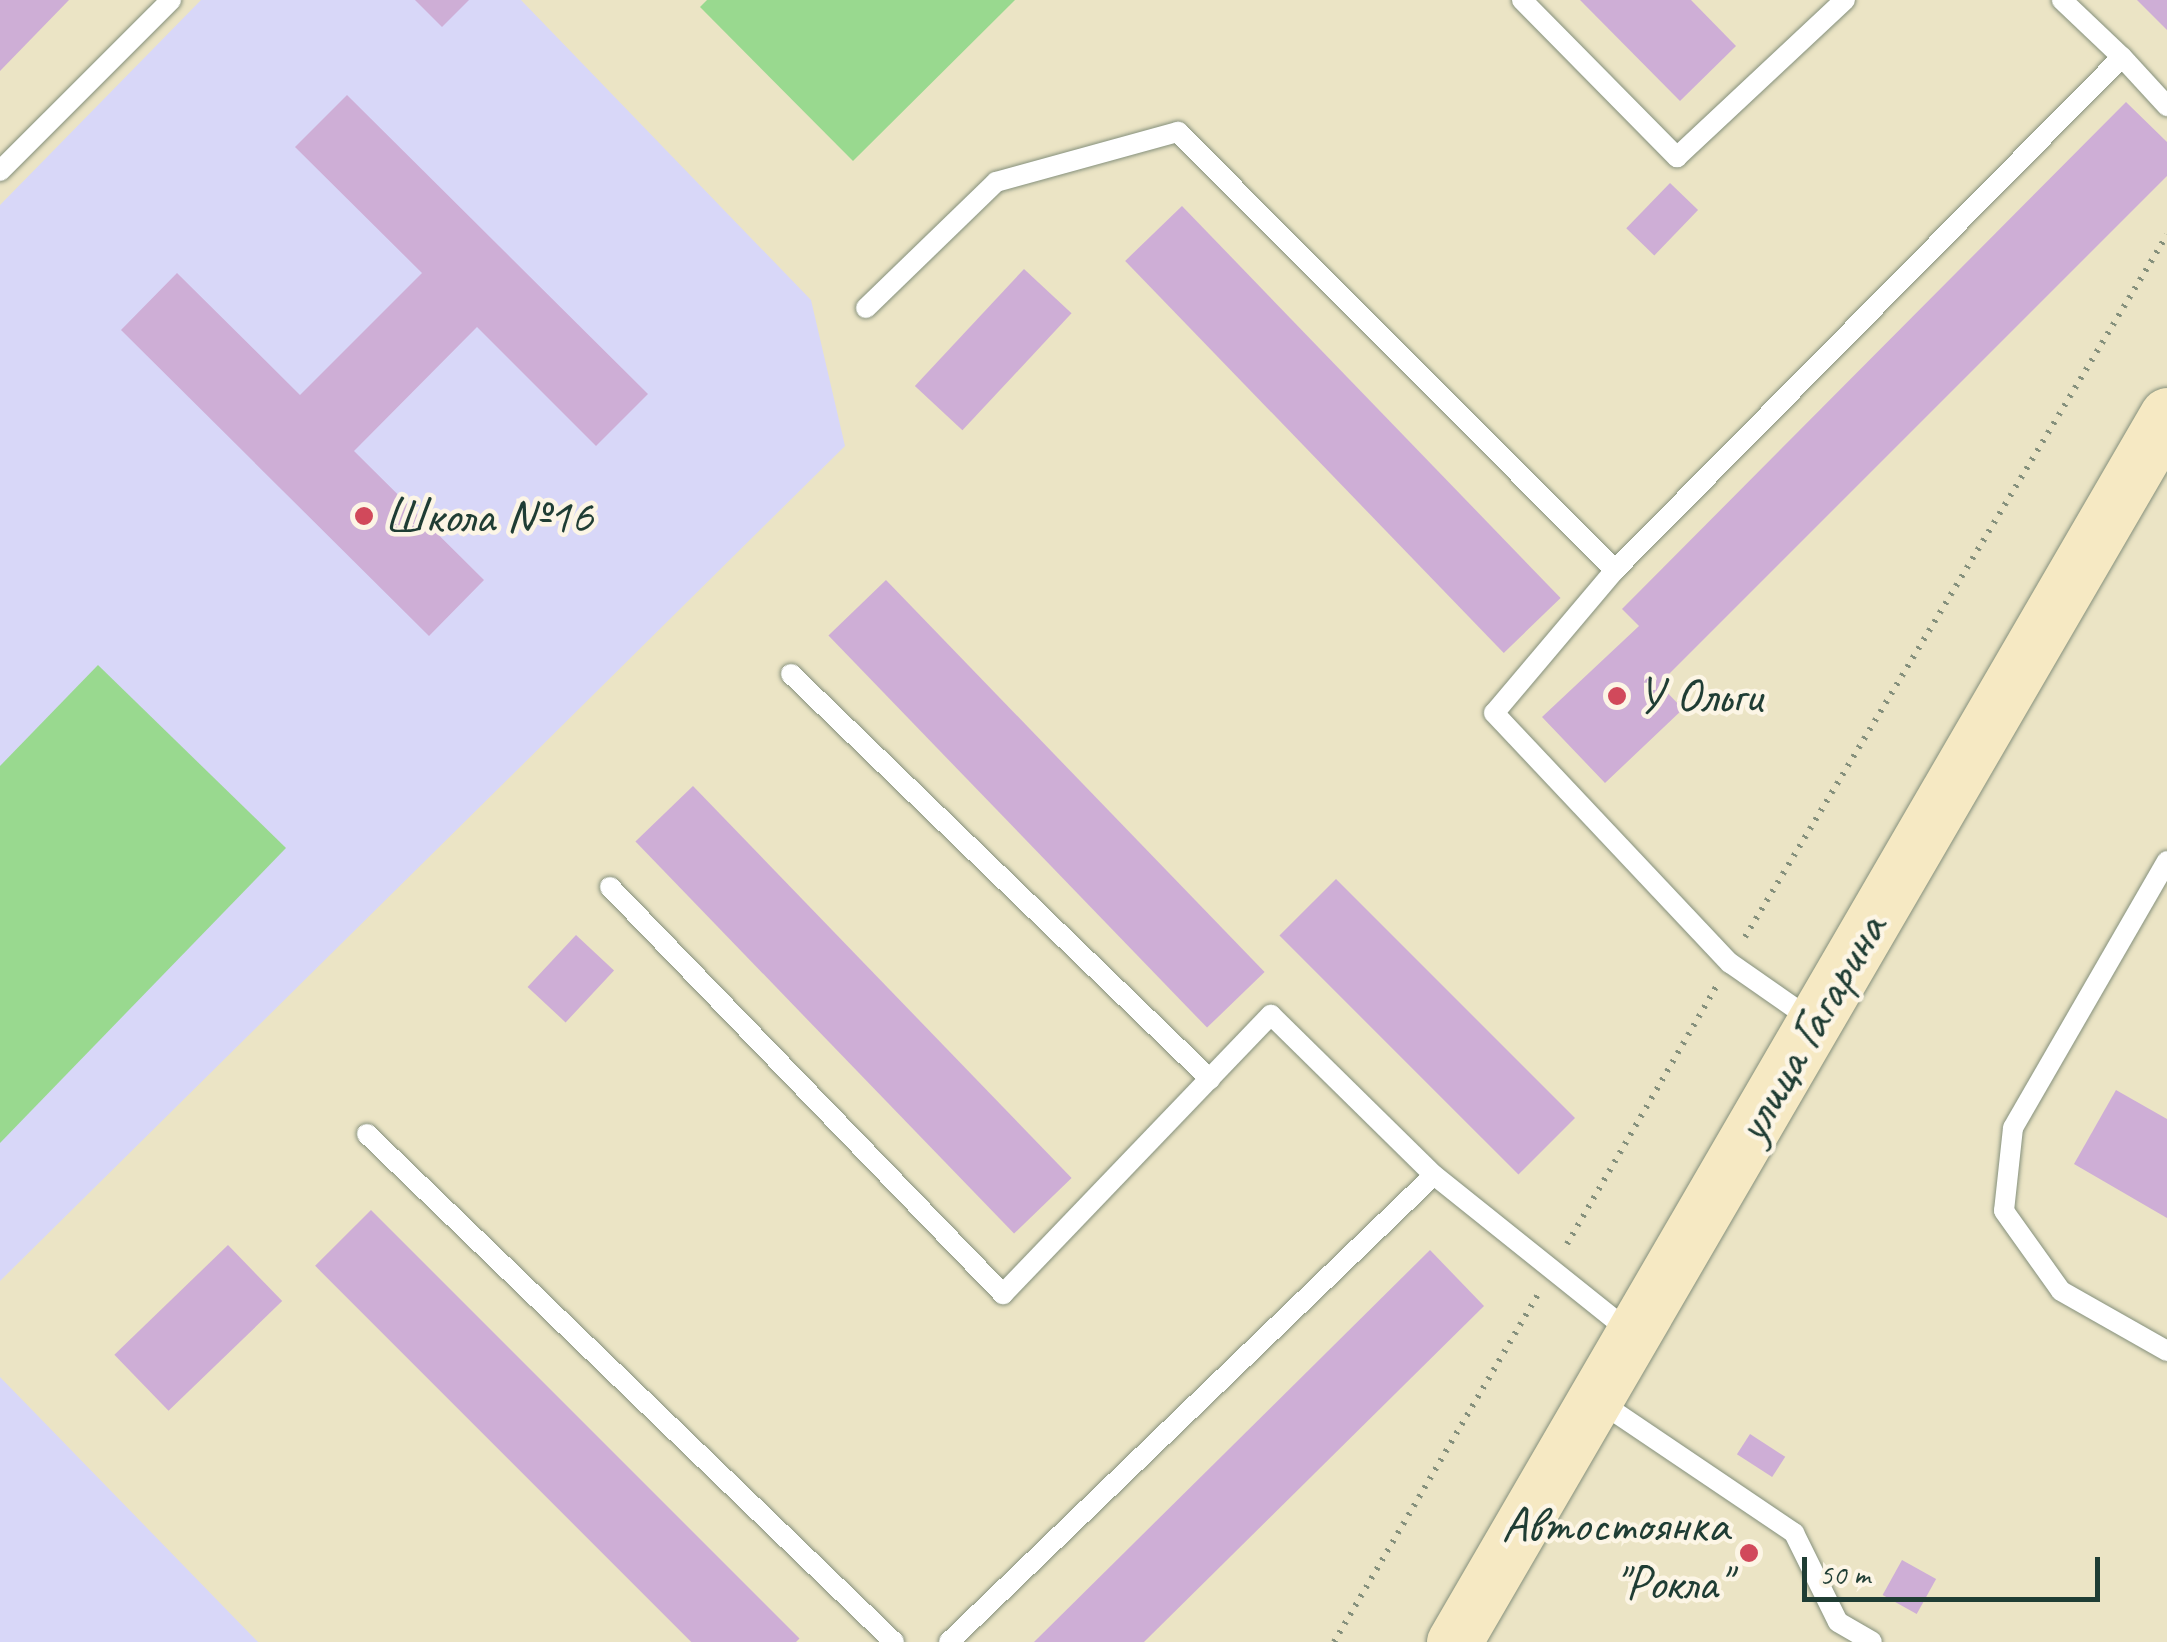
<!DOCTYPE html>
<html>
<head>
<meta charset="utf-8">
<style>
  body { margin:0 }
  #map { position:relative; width:2167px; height:1642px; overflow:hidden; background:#ebe4c5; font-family:Caveat,sans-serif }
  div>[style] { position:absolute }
  .built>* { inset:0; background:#d8d7f8 }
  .green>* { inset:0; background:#99d98f }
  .building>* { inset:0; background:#ceaed6; transform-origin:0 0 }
  .path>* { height:6px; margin-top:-3px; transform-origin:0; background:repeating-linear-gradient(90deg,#85907c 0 2.5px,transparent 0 10.5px) }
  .roads { filter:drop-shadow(0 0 2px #85907c) drop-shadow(0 0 2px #85907c) }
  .lane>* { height:20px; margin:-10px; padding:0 10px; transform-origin:10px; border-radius:10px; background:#fff }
  .secondary>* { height:55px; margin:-27.5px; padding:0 27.5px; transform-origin:27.5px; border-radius:27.5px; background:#f6e9c3 }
  .dots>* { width:28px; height:28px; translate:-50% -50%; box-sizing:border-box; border:5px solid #fcf5e5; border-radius:50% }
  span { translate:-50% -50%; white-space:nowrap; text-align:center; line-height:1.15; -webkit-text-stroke:9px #fcf5e5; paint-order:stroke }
  .poi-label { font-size:50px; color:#1f3d34 }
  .left { translate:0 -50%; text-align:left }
  .right { translate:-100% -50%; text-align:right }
  .street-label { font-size:50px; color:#1f3d34 }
  .scale { position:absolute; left:1802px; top:1557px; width:298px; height:45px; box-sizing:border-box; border:5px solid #1f3d34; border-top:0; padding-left:12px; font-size:30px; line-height:35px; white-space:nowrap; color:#1f3d34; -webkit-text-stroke:8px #fcf5e5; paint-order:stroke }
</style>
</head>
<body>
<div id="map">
  <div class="built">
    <i style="clip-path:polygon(201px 0,521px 0,811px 300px,845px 446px,0 1281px,0 205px)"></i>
    <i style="clip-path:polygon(0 1377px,258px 1642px,0 1642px)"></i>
  </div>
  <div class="green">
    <i style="clip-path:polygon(707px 0,1015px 0,853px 161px,700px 7px)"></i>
    <i style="clip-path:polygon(98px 665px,286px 848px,0 1143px,0 766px)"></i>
  </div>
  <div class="building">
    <i style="clip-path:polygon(0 0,69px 0,0 71px)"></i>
    <i style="clip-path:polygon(415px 0,469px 0,442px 27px)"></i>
    <i style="clip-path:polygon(1580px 0,1691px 0,1736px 46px,1680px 101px)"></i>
    <i style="clip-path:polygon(2137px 0,2167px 0,2167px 30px)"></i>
    <i style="clip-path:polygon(347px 95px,648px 394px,596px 446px,477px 327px,354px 451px,484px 580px,429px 636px,121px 330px,177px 273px,300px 395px,422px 273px,295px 147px)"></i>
    <i style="clip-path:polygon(2126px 102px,2167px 142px,2167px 176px,1659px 684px,1683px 709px,1605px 783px,1542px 717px,1639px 626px,1622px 609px)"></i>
    <i style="left:1670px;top:183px;width:39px;height:63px;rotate:44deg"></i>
    <i style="left:1182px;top:206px;width:545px;height:79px;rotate:46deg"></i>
    <i style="left:1024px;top:269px;width:65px;height:160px;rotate:43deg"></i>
    <i style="left:886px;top:580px;width:545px;height:80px;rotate:46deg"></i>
    <i style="left:693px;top:786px;width:545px;height:80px;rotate:46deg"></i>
    <i style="left:1336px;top:879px;width:338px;height:80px;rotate:45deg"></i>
    <i style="left:576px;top:935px;width:52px;height:71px;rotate:43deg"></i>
    <i style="clip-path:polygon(2116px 1090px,2167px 1119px,2167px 1218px,2074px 1164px)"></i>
    <i style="left:371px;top:1210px;width:606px;height:79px;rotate:45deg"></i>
    <i style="left:228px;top:1245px;width:78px;height:158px;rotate:46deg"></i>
    <i style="clip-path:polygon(1430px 1250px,1484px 1306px,1144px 1642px,1034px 1642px)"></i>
    <i style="left:1750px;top:1434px;width:42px;height:24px;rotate:33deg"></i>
    <i style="left:1902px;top:1560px;width:39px;height:40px;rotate:29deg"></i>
  </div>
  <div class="path">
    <i style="left:1745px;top:937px;width:819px;rotate:-58.99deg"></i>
    <i style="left:1567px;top:1244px;width:297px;rotate:-59.9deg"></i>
    <i style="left:1334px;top:1642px;width:403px;rotate:-59.6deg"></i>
  </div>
  <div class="roads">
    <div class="lane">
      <i style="left:1522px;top:0;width:221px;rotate:45.4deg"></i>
      <i style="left:1677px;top:157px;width:230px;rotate:-43.1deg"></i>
      <i style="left:2122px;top:57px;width:67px;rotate:47.4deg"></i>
      <i style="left:0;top:171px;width:242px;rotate:-45deg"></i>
      <i style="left:866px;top:308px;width:181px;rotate:-44.1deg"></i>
      <i style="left:996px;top:182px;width:189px;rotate:-15.4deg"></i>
      <i style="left:1178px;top:132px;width:619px;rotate:45.07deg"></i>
      <i style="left:1615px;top:570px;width:187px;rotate:130.2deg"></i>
      <i style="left:1494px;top:713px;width:344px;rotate:46.7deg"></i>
      <i style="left:1730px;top:963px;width:101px;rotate:34.9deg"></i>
      <i style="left:1615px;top:570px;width:721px;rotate:-45.34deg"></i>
      <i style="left:2122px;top:57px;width:83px;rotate:-136.5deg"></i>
      <i style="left:791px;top:674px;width:583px;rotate:44.03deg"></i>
      <i style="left:2167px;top:861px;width:308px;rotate:120deg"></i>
      <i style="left:2013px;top:1128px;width:83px;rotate:96.2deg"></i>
      <i style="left:2004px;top:1211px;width:98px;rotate:54.5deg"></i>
      <i style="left:2061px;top:1291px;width:122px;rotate:29.5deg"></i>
      <i style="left:610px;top:887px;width:566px;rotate:46deg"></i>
      <i style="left:1003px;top:1294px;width:387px;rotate:-46.2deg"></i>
      <i style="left:1271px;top:1015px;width:228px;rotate:44.5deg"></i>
      <i style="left:367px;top:1134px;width:732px;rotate:43.95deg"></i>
      <i style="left:1597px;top:1400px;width:238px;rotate:34deg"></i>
      <i style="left:1794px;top:1533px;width:99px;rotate:63.7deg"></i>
      <i style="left:1838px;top:1622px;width:39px;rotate:30deg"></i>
      <i style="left:949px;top:1642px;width:673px;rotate:-43.92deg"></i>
      <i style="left:1434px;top:1175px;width:250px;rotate:38.7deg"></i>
    </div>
    <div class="secondary">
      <i style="left:1454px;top:1642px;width:1419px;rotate:-59.84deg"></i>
    </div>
  </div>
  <div class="dots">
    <i style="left:364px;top:516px;background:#d1495b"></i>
    <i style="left:1617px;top:696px;background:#d1495b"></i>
    <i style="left:1749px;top:1553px;background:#d1495b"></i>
  </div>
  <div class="poi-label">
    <span class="left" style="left:384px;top:516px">Школа №16</span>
    <span class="left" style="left:1637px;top:696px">У Ольги</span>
    <span class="right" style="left:1729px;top:1553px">Автостоянка<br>"Рокла"</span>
  </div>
  <div class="street-label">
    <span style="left:1810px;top:1028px;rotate:-60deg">улица Гагарина</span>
  </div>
  <div class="scale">50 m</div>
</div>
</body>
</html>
